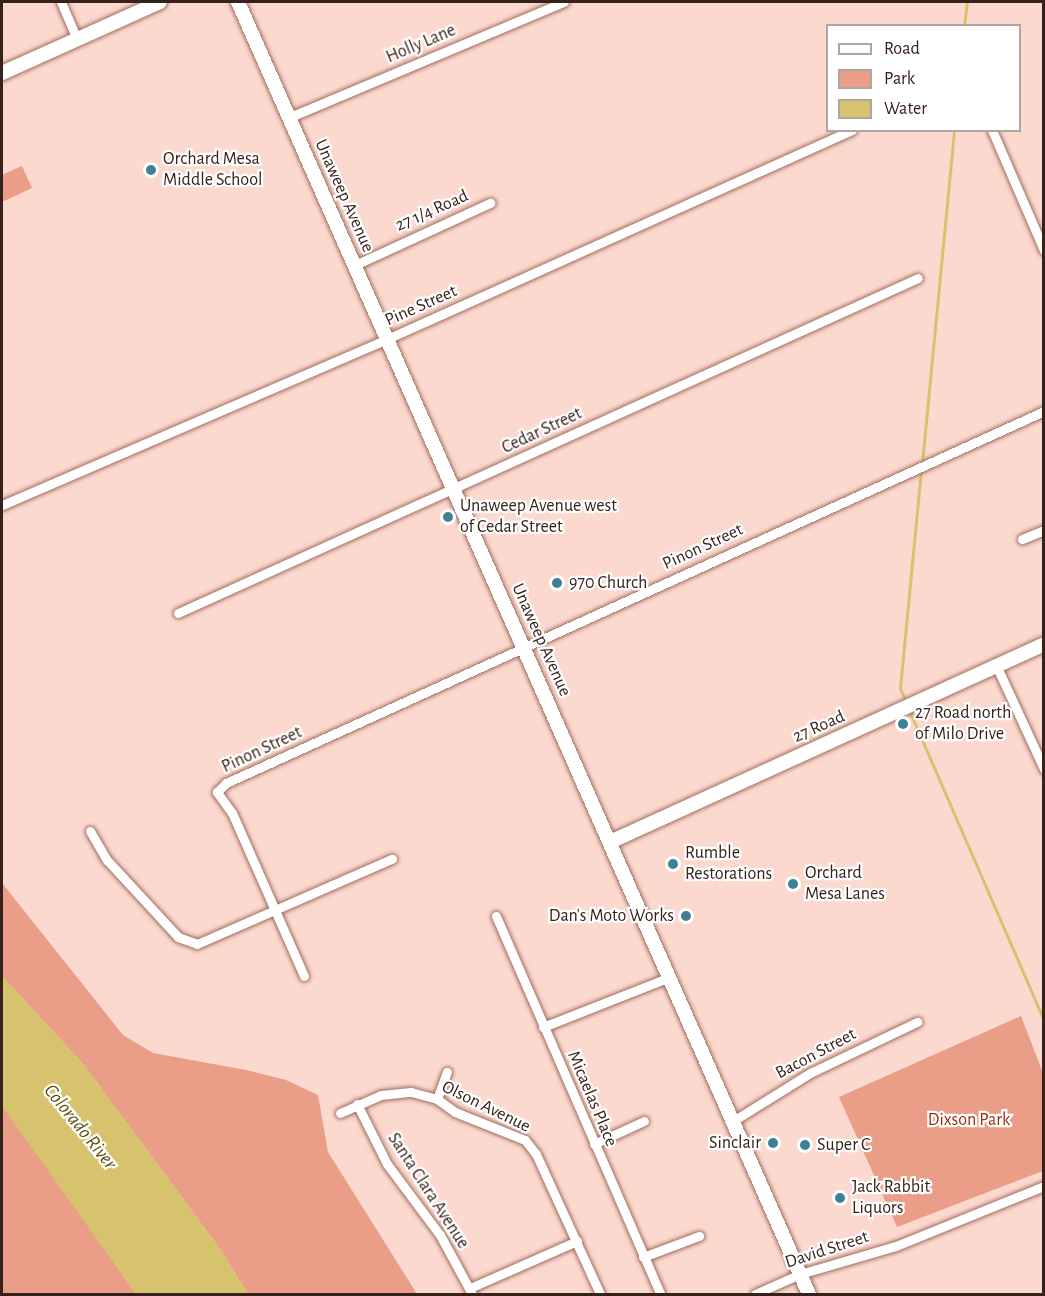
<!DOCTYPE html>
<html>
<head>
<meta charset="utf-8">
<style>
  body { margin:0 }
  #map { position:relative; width:1045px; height:1296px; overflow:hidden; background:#fcd9cf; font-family:"Alegreya Sans",sans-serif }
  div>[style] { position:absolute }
  .green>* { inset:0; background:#ea9d87 }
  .water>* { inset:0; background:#d7c36d }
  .stream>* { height:3px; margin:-1.5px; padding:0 1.5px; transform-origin:1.5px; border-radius:1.5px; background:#d7c36d }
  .roads { filter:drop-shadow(0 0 2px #a06d5e) drop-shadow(0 0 2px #a06d5e) }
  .street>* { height:9px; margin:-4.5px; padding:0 4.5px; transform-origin:4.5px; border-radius:4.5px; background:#fff }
  .secondary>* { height:14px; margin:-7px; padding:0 7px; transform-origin:7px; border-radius:7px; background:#fff }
  .dots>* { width:16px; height:16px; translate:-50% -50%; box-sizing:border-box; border:3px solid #fff; border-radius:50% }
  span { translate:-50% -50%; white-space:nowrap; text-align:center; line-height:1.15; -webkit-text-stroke:4.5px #fff; paint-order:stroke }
  .street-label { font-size:18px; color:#36211b }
  .poi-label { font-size:18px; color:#36211b }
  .left { translate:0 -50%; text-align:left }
  .right { translate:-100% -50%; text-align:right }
  .park-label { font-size:18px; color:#943113 }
  .water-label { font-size:20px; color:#5d4f0b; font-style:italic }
  .frame { position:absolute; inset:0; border:3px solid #36211b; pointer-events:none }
  .legend { position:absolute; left:826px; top:24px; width:195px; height:108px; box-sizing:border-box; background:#fff; border:2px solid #afa6a4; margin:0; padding:8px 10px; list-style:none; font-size:18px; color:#36211b }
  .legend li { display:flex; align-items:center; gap:12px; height:30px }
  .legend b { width:30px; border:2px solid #afa6a4 }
</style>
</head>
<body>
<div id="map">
  <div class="green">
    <i style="clip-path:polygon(22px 166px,32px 188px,2px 202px,2px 175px)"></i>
    <i style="clip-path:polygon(2px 883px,123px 1035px,153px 1053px,246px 1070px,286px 1080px,318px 1095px,328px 1152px,417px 1294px,248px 1294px,220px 1249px,84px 1065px,2px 976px)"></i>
    <i style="clip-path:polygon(1021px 1016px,1043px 1073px,1043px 1171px,897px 1227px,839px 1097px)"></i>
    <i style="clip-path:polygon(2px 1106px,20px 1129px,136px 1294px,2px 1294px)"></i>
  </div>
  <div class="water">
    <i style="clip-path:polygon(2px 976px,84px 1065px,220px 1249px,248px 1294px,136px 1294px,2px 1106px)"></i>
  </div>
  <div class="stream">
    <i style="left:964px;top:26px;width:24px;rotate:-83deg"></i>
    <i style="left:922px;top:463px;width:335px;rotate:-84.5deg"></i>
    <i style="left:907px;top:704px;width:17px;rotate:-114deg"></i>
    <i style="left:900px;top:688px;width:219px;rotate:-84.5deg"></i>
    <i style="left:909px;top:710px;width:339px;rotate:66.5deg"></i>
  </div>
  <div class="roads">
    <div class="street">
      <i style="left:61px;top:2px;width:40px;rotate:66.6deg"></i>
      <i style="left:290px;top:117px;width:297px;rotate:-22.8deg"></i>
      <i style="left:992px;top:130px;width:131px;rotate:66.6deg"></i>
      <i style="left:355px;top:265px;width:149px;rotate:-24.7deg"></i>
      <i style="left:2px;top:505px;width:419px;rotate:-23.3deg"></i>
      <i style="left:387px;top:339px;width:510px;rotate:-24.2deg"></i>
      <i style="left:1022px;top:539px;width:24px;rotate:-22deg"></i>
      <i style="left:178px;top:613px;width:812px;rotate:-24.36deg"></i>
      <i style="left:996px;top:665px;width:115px;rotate:65.2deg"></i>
      <i style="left:90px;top:831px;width:34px;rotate:60deg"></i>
      <i style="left:107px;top:860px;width:105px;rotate:47.3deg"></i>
      <i style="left:178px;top:937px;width:20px;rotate:20deg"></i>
      <i style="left:197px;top:944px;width:213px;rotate:-23.6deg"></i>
      <i style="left:496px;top:916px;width:412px;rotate:66.5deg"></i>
      <i style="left:304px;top:976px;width:178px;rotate:-113.8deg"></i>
      <i style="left:232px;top:813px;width:26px;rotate:-126deg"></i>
      <i style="left:217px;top:792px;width:13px;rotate:-45deg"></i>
      <i style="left:226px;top:783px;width:899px;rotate:-24.45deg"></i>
      <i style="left:543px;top:1027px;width:136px;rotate:-21.5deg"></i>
      <i style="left:437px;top:1099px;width:29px;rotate:-70deg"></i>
      <i style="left:357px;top:1104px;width:67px;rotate:63.4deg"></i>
      <i style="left:387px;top:1164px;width:89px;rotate:53.3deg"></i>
      <i style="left:440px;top:1235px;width:67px;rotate:61.5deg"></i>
      <i style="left:340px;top:1113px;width:45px;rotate:-23.7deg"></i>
      <i style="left:381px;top:1095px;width:30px;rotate:-6deg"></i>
      <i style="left:411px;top:1092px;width:27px;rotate:15deg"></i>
      <i style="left:437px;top:1099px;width:22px;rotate:36deg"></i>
      <i style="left:455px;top:1112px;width:75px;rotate:21.8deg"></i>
      <i style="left:525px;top:1140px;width:18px;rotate:52deg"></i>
      <i style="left:536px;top:1154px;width:154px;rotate:65.4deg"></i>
      <i style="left:733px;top:1121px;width:91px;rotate:-31.9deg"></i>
      <i style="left:810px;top:1073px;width:119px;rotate:-25.5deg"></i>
      <i style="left:594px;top:1144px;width:55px;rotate:-24.7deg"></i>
      <i style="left:643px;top:1257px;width:60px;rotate:-20.6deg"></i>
      <i style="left:470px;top:1288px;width:117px;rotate:-23.7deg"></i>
      <i style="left:755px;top:1294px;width:49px;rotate:-24deg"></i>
      <i style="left:800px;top:1274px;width:100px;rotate:-16.3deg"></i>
      <i style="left:896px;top:1246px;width:160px;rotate:-22.1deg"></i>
    </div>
    <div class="secondary">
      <i style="left:238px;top:2px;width:1413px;rotate:66.16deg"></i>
      <i style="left:2px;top:73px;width:173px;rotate:-24.2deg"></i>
      <i style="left:610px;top:842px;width:477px;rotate:-24.5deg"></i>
    </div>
  </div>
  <div class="dots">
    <i style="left:151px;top:170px;background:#3f8192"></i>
    <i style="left:448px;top:517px;background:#3f8192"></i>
    <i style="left:557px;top:583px;background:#3f8192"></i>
    <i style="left:903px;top:724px;background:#3f8192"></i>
    <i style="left:673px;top:864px;background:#3f8192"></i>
    <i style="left:793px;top:884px;background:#3f8192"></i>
    <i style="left:686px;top:916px;background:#3f8192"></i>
    <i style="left:773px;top:1143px;background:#3f8192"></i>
    <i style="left:805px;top:1145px;background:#3f8192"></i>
    <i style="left:840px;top:1198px;background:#3f8192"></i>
  </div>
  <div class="street-label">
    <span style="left:421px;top:44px;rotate:-23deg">Holly Lane</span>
    <span style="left:344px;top:196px;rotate:66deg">Unaweep Avenue</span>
    <span style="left:432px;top:211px;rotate:-24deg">27 1/4 Road</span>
    <span style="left:421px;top:306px;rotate:-24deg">Pine Street</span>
    <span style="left:542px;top:431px;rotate:-25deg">Cedar Street</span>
    <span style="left:703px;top:547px;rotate:-25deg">Pinon Street</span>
    <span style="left:541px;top:640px;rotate:66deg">Unaweep Avenue</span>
    <span style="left:819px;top:727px;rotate:-24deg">27 Road</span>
    <span style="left:262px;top:750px;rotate:-25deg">Pinon Street</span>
    <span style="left:816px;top:1054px;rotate:-28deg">Bacon Street</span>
    <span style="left:592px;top:1099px;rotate:67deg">Micaelas Place</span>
    <span style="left:486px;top:1107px;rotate:26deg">Olson Avenue</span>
    <span style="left:428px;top:1191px;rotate:57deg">Santa Clara Avenue</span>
    <span style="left:827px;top:1250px;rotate:-18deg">David Street</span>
  </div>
  <div class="poi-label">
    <span class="left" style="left:163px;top:170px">Orchard Mesa<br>Middle School</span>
    <span class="left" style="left:460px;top:517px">Unaweep Avenue west<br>of Cedar Street</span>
    <span class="left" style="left:569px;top:583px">970 Church</span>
    <span class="left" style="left:915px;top:724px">27 Road north<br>of Milo Drive</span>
    <span class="left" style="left:685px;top:864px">Rumble<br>Restorations</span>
    <span class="left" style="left:805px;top:884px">Orchard<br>Mesa Lanes</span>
    <span class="right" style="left:674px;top:916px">Dan's Moto Works</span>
    <span class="right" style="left:761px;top:1143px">Sinclair</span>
    <span class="left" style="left:817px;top:1145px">Super C</span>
    <span class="left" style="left:852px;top:1198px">Jack Rabbit<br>Liquors</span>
  </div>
  <div class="park-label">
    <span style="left:969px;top:1120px">Dixson Park</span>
  </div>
  <div class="water-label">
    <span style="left:80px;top:1127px;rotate:51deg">Colorado River</span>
  </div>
  <div class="frame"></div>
  <ul class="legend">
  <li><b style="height:8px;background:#fff"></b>Road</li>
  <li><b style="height:16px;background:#ea9d87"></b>Park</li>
  <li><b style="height:16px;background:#d7c36d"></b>Water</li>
  </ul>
</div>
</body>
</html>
